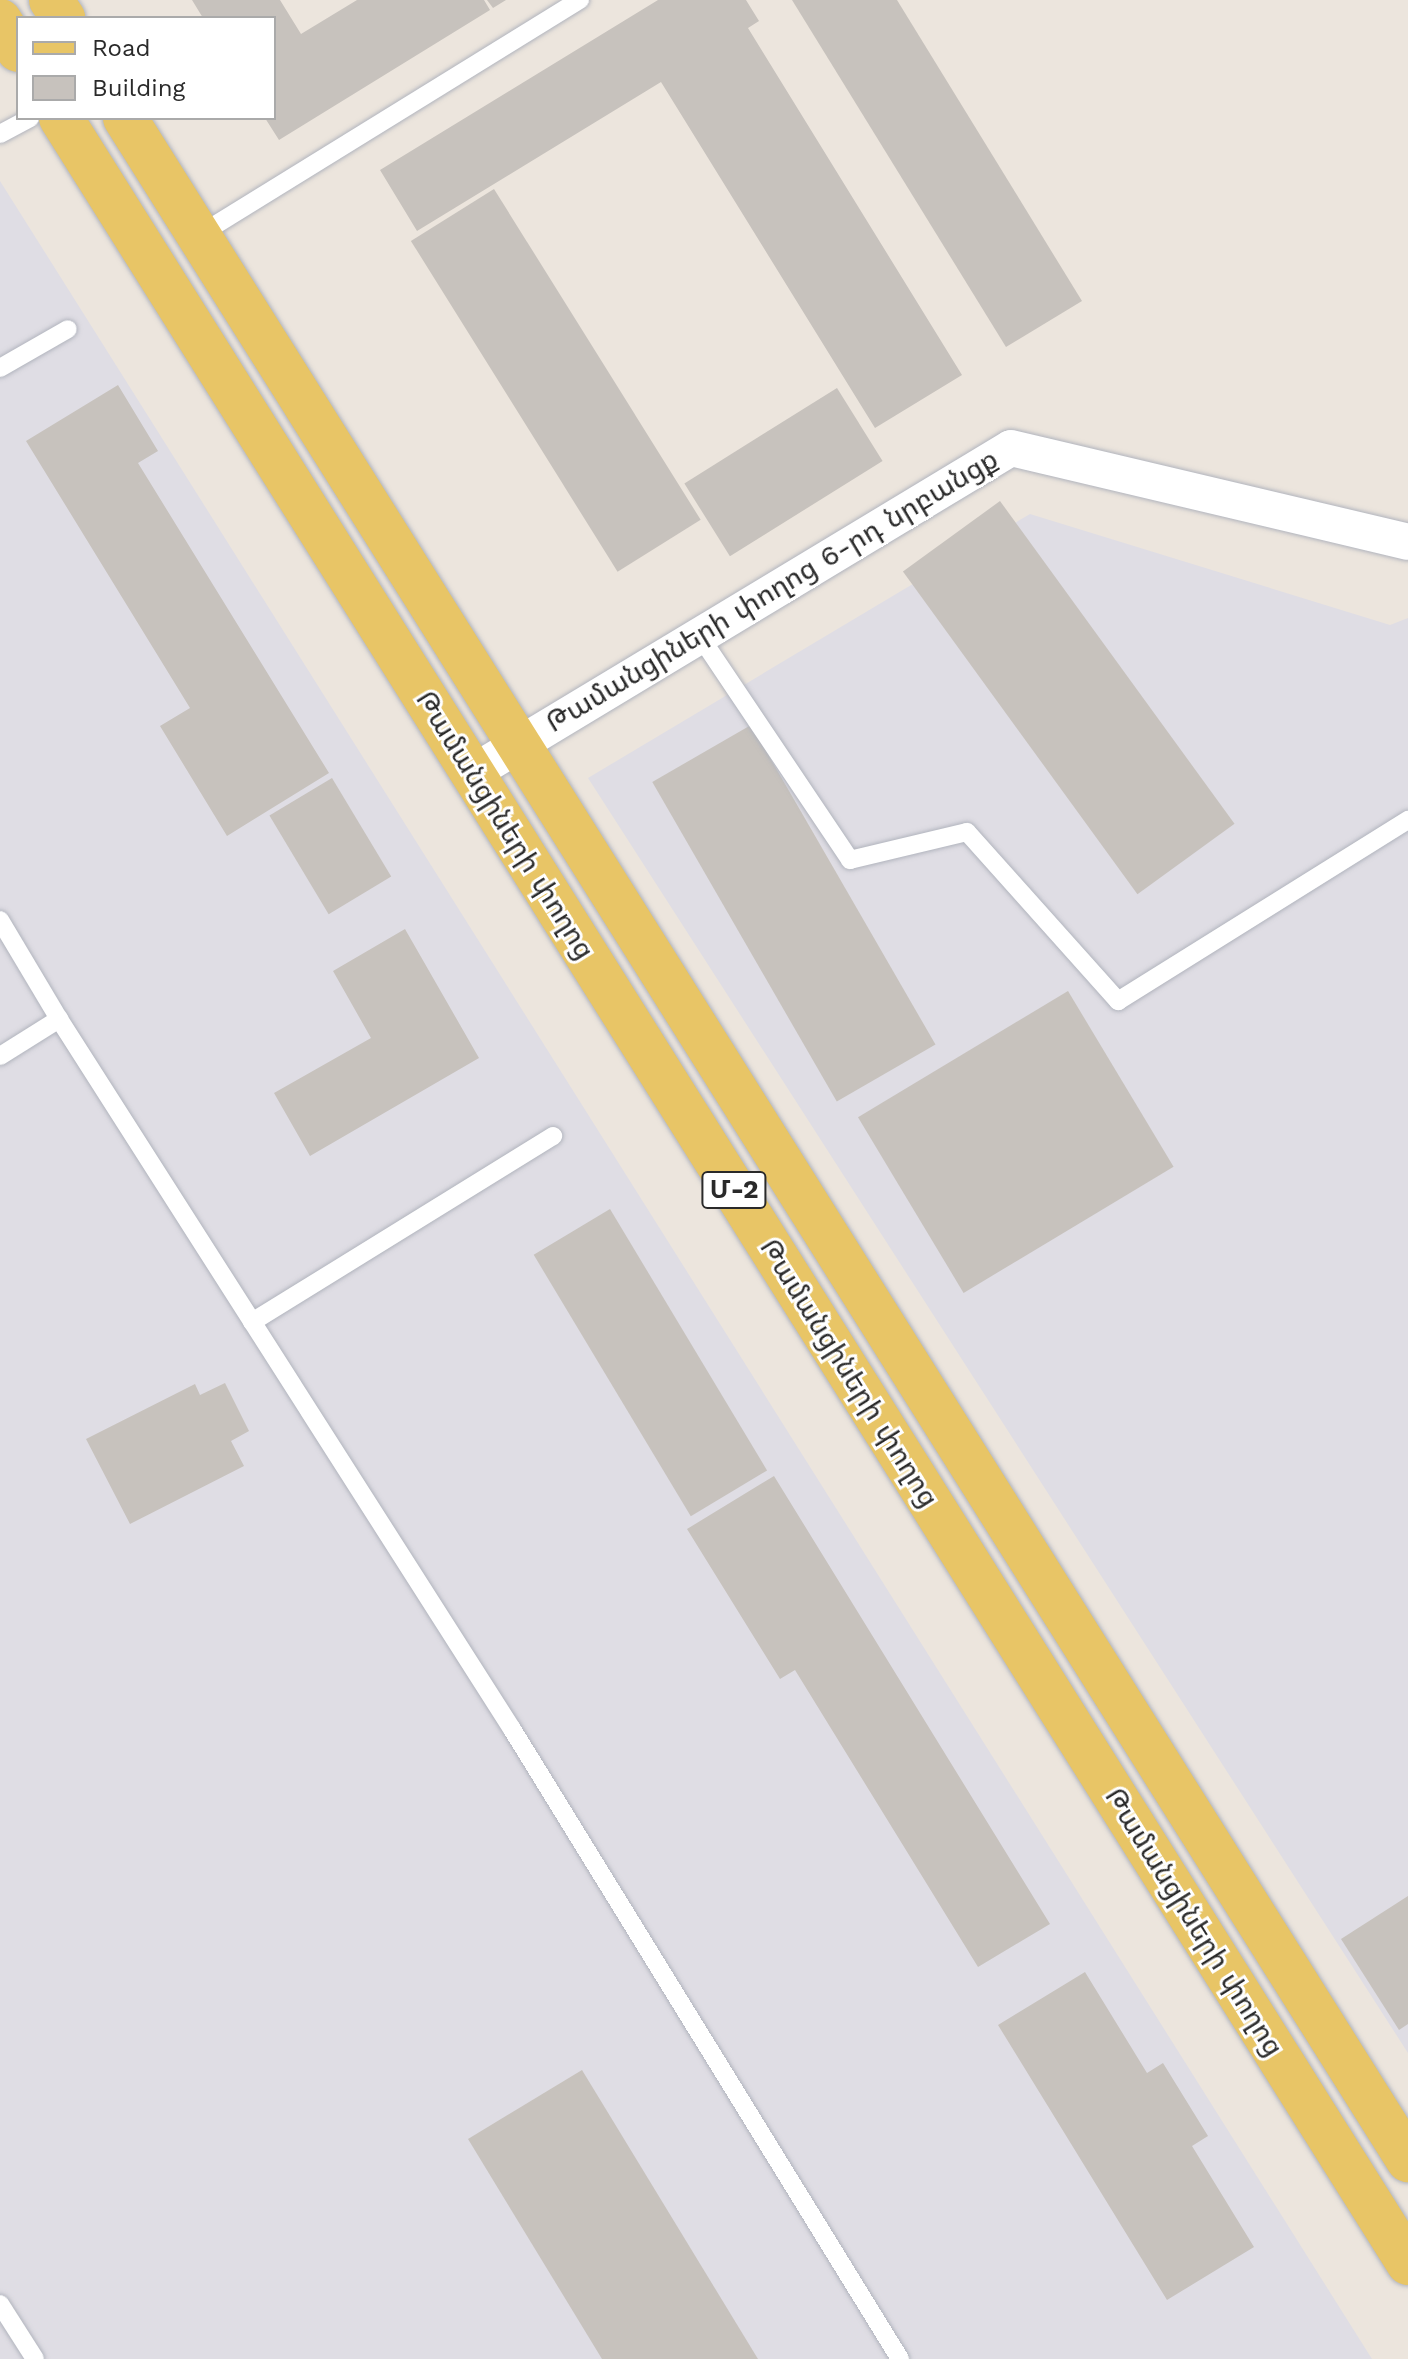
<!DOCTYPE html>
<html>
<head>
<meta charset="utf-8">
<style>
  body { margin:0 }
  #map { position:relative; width:1408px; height:2359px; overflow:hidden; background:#ece5dd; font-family:"Work Sans","Noto Sans Armenian",sans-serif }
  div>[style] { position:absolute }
  .industrial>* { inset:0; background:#dfdde4 }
  .building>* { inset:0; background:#c7c2bd; transform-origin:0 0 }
  .roads { filter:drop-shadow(0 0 2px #b1b4bd) drop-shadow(0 0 2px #b1b4bd) }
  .lane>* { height:18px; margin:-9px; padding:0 9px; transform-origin:9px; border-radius:9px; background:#fff }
  .street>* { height:36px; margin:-18px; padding:0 18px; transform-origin:18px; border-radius:18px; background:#fff }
  .primary>* { height:44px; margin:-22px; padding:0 22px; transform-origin:22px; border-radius:22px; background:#e8c566 }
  span { translate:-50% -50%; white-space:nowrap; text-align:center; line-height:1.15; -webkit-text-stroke:6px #fff; paint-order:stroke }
  .shield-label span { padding:2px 6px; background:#fff; border:2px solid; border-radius:6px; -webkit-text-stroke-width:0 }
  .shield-label { font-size:26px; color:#2a2a2a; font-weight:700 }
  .street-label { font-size:28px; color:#2a2a2a }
  .legend { position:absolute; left:16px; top:16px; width:260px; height:104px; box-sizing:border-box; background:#fff; border:2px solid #aaa; margin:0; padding:10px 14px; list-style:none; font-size:24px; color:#2a2a2a }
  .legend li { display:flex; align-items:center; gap:16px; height:40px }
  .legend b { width:40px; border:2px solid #aaa }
</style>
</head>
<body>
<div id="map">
  <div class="industrial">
    <i style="clip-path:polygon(0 181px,1372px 2359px,0 2359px)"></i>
    <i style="clip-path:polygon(1030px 514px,1390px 625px,1408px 618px,1408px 2053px,588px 778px)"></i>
  </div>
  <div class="building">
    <i style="clip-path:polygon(192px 0,280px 0,301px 34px,357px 0,484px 0,490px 10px,279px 140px,265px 118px,274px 118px,274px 18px,203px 18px)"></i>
    <i style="clip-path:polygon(487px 0,506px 0,493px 8px)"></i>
    <i style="clip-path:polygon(658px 0,746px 0,759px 21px,748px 28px,962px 375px,875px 428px,661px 82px,417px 231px,380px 170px)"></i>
    <i style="clip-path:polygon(792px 0,897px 0,1082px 301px,1006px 347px)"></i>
    <i style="left:494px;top:189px;width:390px;height:98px;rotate:58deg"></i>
    <i style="clip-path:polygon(118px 385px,158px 451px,138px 463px,329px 773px,227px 836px,160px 726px,190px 708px,26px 441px)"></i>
    <i style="left:837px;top:388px;width:86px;height:180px;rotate:58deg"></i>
    <i style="left:1000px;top:501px;width:399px;height:120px;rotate:54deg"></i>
    <i style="left:751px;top:725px;width:369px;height:114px;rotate:60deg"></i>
    <i style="left:332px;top:778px;width:115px;height:73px;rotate:59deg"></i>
    <i style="clip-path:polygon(405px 929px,479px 1058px,310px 1156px,274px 1093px,371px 1038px,333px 971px)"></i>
    <i style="left:1068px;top:991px;width:205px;height:245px;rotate:59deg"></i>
    <i style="left:610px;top:1209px;width:305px;height:89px;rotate:59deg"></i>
    <i style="clip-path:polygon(225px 1383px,249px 1431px,231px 1441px,244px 1466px,130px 1524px,86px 1439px,195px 1384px,200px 1395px)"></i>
    <i style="clip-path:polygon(774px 1476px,1050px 1924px,978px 1967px,795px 1670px,780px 1679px,687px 1529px)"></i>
    <i style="clip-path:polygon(1408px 1896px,1408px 2024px,1399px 2030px,1341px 1939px)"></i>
    <i style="clip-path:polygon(1085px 1972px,1147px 2073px,1163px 2063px,1208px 2136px,1192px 2146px,1254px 2247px,1167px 2300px,998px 2025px)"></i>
    <i style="clip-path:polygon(582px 2070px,758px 2359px,602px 2359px,468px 2139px)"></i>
  </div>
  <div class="roads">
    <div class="lane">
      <i style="left:0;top:134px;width:34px;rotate:-28deg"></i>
      <i style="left:199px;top:235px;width:448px;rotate:-31.7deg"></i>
      <i style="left:0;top:368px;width:78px;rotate:-29.8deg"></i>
      <i style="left:699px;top:635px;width:271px;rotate:56.1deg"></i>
      <i style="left:850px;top:860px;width:120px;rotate:-13.5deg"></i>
      <i style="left:967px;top:832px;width:227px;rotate:48.2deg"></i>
      <i style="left:1118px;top:1001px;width:342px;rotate:-32deg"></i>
      <i style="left:0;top:920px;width:115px;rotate:59.2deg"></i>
      <i style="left:59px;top:1019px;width:842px;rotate:57.46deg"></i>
      <i style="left:512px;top:1729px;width:740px;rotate:58.37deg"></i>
      <i style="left:0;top:1056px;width:70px;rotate:-32.1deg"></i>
      <i style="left:252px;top:1322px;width:354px;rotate:-31.7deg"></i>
      <i style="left:0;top:2304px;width:65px;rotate:57.5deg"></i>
    </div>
    <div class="street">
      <i style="left:472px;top:773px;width:629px;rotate:-31.09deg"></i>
      <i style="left:1011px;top:448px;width:408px;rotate:13.3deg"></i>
    </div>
    <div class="primary">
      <i style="left:51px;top:0;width:22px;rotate:56deg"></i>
      <i style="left:0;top:21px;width:34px;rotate:58deg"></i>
      <i style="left:61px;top:118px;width:2533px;rotate:57.87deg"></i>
      <i style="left:125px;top:118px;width:2412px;rotate:57.86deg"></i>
    </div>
  </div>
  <div class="shield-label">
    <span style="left:734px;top:1190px">Մ-2</span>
  </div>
  <div class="street-label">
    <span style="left:772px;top:591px;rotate:-31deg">Թամանցիների փողոց 6-րդ նրբանցք</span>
    <span style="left:505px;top:825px;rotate:58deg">Թամանցիների փողոց</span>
    <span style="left:849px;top:1373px;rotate:58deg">Թամանցիների փողոց</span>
    <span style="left:1194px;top:1922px;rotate:58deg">Թամանցիների փողոց</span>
  </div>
  <ul class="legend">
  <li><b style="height:10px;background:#e8c566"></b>Road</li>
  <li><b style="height:22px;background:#c7c2bd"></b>Building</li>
  </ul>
</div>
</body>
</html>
